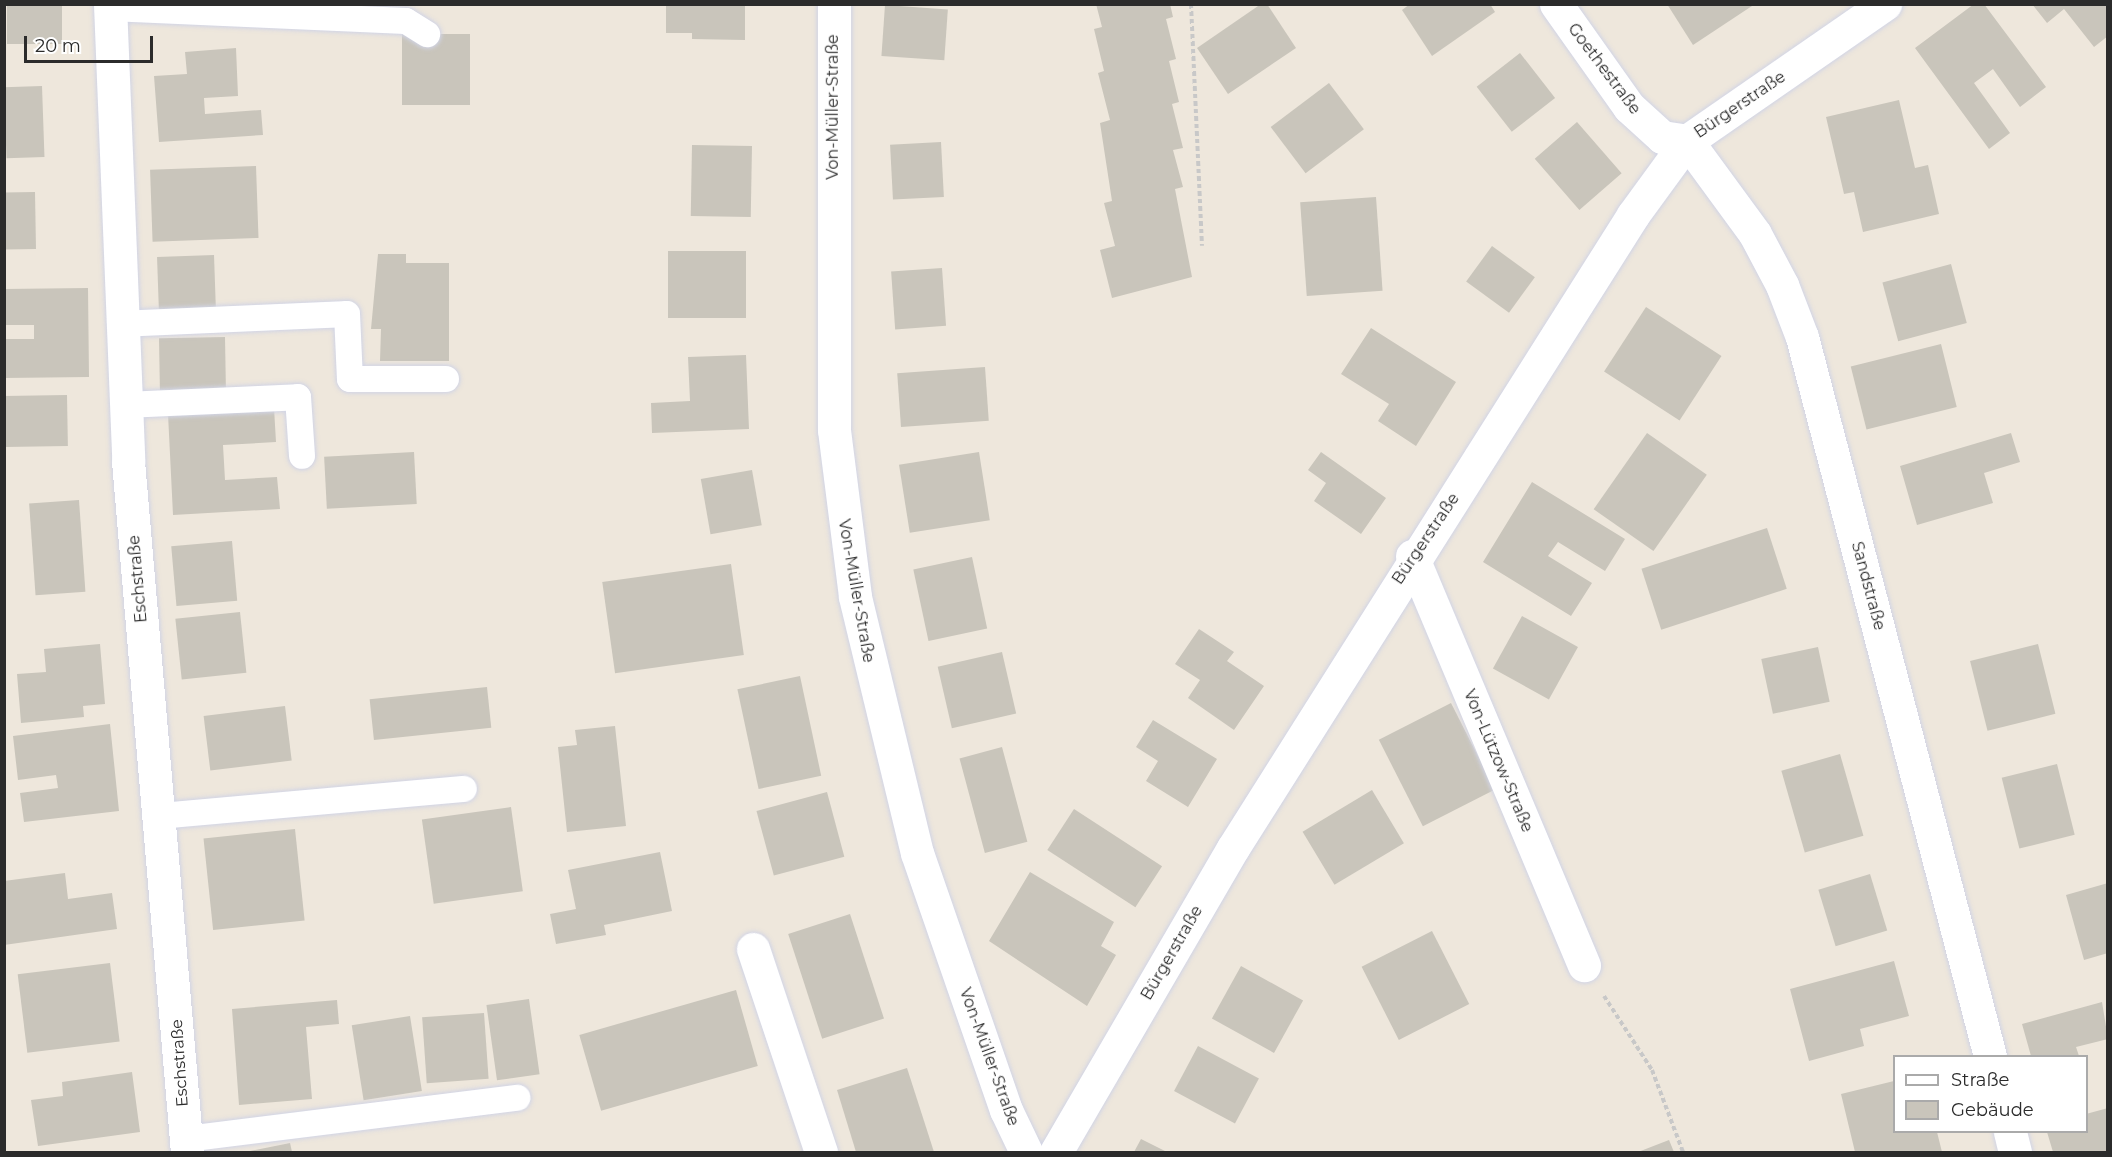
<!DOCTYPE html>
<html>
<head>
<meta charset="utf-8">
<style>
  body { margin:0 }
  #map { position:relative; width:2112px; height:1157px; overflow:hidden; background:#eee7dc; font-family:Montserrat,sans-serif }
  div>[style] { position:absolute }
  .building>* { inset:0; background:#c9c5bb; transform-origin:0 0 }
  .path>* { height:4px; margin-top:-2px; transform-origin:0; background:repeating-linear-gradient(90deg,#c8c8c8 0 4.5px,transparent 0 7.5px) }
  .roads { filter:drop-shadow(0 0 2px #d1d4e5) drop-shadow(0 0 2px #d1d4e5) }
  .service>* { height:26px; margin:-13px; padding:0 13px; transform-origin:13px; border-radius:13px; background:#fff }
  .minor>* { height:33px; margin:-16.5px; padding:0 16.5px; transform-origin:16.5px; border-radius:16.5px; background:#fff }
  span { translate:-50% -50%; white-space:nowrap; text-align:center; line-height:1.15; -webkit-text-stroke:4.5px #fff; paint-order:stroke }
  .street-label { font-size:16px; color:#2b2b2b }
  .frame { position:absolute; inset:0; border:6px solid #2b2b2b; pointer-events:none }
  .legend { position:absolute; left:1893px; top:1055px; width:195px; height:78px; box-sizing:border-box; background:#fff; border:2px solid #aaa; margin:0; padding:8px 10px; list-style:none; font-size:18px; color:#2b2b2b }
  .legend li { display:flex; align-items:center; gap:12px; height:30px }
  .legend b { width:30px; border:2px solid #aaa }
  .scale { position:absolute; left:24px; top:36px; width:129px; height:27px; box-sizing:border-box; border:3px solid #2b2b2b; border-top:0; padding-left:8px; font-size:18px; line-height:21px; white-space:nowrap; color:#2b2b2b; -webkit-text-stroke:4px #fff; paint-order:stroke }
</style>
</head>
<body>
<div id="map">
  <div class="building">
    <i style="left:7px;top:4px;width:55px;height:40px"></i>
    <i style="clip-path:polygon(666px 4px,745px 4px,745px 40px,692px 39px,692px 33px,666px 33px)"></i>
    <i style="clip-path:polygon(1096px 4px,1170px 4px,1173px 17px,1166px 19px,1176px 59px,1169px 61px,1179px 102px,1172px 104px,1183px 148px,1173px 150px,1183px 187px,1175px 189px,1192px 277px,1112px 298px,1100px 250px,1115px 246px,1104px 203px,1112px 201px,1100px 123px,1110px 120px,1098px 73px,1104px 71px,1094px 29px,1102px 27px)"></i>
    <i style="clip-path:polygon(1261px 4px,1267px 4px,1296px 48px,1228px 94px,1197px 48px)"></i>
    <i style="clip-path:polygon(1410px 4px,1490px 4px,1495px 12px,1432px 56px,1402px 10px)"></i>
    <i style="clip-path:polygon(1667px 4px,1755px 4px,1693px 45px)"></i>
    <i style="clip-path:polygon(1974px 4px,1984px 4px,2046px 87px,2020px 107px,1993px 69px,1974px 83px,2010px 133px,1989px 149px,1915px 48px)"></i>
    <i style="clip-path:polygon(2032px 4px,2108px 4px,2108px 36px,2094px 47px,2064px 9px,2047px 23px)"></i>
    <i style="left:885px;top:5px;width:63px;height:51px;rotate:4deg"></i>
    <i style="left:402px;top:34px;width:68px;height:71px"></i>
    <i style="clip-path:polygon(236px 48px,238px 96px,204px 98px,205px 114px,261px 110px,263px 135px,159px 142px,154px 76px,187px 74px,185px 52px)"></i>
    <i style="left:1520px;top:53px;width:57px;height:55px;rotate:52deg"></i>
    <i style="left:1329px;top:83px;width:58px;height:73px;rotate:53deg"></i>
    <i style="left:42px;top:86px;width:71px;height:38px;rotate:88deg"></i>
    <i style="clip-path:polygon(1899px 100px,1915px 168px,1928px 165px,1939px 214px,1863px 232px,1854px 192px,1844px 194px,1826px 117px)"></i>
    <i style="left:1577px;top:122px;width:68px;height:56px;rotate:49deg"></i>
    <i style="left:941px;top:142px;width:55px;height:51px;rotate:87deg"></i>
    <i style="left:692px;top:145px;width:60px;height:71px;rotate:1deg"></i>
    <i style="left:256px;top:166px;width:72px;height:106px;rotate:88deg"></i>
    <i style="left:35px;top:192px;width:57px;height:31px;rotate:89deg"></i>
    <i style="left:1376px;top:197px;width:94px;height:76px;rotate:86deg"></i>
    <i style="left:1492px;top:246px;width:53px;height:44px;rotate:36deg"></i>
    <i style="left:668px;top:251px;width:78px;height:67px"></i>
    <i style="clip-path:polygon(378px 254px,406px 254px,406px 263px,449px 263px,449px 361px,380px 361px,381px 329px,371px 329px)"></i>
    <i style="left:214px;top:255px;width:53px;height:57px;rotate:88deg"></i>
    <i style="left:1951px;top:264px;width:61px;height:71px;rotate:75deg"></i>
    <i style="left:942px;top:268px;width:58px;height:51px;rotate:86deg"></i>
    <i style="clip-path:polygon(88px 288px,89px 377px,4px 378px,4px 339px,34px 339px,34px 325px,4px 325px,4px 289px)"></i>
    <i style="left:1646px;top:307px;width:90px;height:77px;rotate:33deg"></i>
    <i style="clip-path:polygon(1371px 328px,1456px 382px,1416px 446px,1378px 421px,1389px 404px,1341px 374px)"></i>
    <i style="left:225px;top:337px;width:55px;height:66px;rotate:89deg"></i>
    <i style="left:1941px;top:344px;width:65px;height:93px;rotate:76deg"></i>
    <i style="clip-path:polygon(746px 355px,749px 429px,652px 433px,651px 403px,690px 401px,688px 357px)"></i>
    <i style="left:985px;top:367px;width:54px;height:88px;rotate:86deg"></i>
    <i style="left:67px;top:395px;width:51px;height:63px;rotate:89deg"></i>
    <i style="clip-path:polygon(274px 408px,276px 442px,223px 445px,225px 480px,277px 477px,280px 509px,173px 515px,168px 414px)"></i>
    <i style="left:1647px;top:433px;width:73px;height:93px;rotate:35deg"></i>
    <i style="clip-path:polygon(2011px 433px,2020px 462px,1984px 473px,1993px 503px,1917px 525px,1900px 466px)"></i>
    <i style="left:414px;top:452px;width:52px;height:90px;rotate:87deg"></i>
    <i style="left:979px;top:452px;width:69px;height:81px;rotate:81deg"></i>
    <i style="clip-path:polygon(1321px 452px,1386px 498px,1361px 534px,1314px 501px,1326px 483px,1308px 470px)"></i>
    <i style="left:752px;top:470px;width:56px;height:52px;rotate:80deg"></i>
    <i style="clip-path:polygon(1532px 482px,1625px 539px,1605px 571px,1558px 542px,1548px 556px,1592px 583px,1571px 616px,1483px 562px)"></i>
    <i style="left:79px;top:500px;width:92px;height:50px;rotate:86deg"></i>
    <i style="left:1767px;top:528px;width:64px;height:132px;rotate:72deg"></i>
    <i style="left:232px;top:541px;width:60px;height:61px;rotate:85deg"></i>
    <i style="left:972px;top:557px;width:73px;height:60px;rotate:78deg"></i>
    <i style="left:731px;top:564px;width:92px;height:130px;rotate:82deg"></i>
    <i style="left:240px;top:612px;width:61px;height:65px;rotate:84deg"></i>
    <i style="left:1522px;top:616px;width:64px;height:60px;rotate:29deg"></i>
    <i style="clip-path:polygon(1199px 629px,1234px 652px,1227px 661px,1264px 686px,1234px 730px,1188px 698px,1200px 680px,1175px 664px)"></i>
    <i style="clip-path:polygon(100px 644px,105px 704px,83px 706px,84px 717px,21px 723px,17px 674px,46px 672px,44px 649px)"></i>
    <i style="left:2038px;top:644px;width:72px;height:70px;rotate:76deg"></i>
    <i style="left:1818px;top:647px;width:56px;height:58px;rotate:78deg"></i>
    <i style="left:1002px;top:652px;width:63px;height:66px;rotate:77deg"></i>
    <i style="left:800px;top:676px;width:102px;height:64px;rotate:78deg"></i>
    <i style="left:487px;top:687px;width:41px;height:118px;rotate:84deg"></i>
    <i style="left:1451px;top:703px;width:97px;height:81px;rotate:63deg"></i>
    <i style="left:285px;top:706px;width:55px;height:82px;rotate:83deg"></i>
    <i style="clip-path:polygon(1153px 720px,1217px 759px,1188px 807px,1146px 781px,1158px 761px,1136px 747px)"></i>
    <i style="clip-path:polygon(110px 724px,119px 811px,24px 822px,20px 793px,58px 788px,56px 775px,18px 780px,13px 736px)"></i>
    <i style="clip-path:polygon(615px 726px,626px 826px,567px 832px,558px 747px,577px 745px,575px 730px)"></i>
    <i style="left:1002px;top:747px;width:98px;height:44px;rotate:75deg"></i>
    <i style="left:1840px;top:754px;width:85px;height:61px;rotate:74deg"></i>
    <i style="left:2057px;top:764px;width:73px;height:57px;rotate:76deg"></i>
    <i style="left:1372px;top:790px;width:62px;height:81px;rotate:59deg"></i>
    <i style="left:827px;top:792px;width:67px;height:73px;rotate:75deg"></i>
    <i style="left:511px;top:807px;width:85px;height:90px;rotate:82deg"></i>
    <i style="left:1074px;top:809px;width:105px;height:49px;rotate:33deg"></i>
    <i style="left:295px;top:829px;width:92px;height:92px;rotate:84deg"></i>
    <i style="clip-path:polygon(660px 852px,672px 911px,604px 925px,606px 935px,556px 944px,550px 914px,576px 909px,568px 870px)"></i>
    <i style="clip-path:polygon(1030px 872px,1114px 922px,1101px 946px,1116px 955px,1087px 1006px,989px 941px)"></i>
    <i style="clip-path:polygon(65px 873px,68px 899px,112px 893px,117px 929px,4px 945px,4px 881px)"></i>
    <i style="left:1870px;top:874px;width:59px;height:54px;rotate:73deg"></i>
    <i style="clip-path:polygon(2108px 883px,2108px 953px,2084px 960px,2066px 895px)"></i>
    <i style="left:850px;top:914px;width:110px;height:65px;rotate:72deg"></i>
    <i style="left:1432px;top:931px;width:82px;height:79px;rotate:63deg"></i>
    <i style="clip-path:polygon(1894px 961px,1909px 1016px,1860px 1029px,1864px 1046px,1809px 1061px,1790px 989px)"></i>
    <i style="left:110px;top:963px;width:79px;height:93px;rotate:83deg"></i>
    <i style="left:1241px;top:966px;width:71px;height:60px;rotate:29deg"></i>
    <i style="left:736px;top:990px;width:79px;height:163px;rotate:74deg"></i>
    <i style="left:529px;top:999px;width:76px;height:43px;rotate:82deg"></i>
    <i style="clip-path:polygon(337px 1000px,339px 1024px,306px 1027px,312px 1099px,239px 1105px,232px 1009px)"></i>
    <i style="clip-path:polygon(2102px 1002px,2108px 1039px,2076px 1047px,2079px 1056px,2031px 1056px,2022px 1024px)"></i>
    <i style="left:484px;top:1013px;width:66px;height:62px;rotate:86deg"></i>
    <i style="left:410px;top:1016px;width:76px;height:59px;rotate:81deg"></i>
    <i style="left:1198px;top:1046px;width:69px;height:51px;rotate:28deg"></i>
    <i style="clip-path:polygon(907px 1068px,934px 1152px,856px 1152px,837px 1090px)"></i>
    <i style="clip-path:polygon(132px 1072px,140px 1132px,38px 1146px,31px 1100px,63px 1096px,62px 1082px)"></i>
    <i style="clip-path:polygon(1894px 1081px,1894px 1132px,1937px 1132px,1942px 1152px,1855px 1152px,1841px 1094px)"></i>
    <i style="clip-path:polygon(2108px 1108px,2108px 1152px,2053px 1152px,2047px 1132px,2086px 1132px,2086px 1114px)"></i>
    <i style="clip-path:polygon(1141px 1139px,1167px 1152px,1134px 1152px)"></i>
    <i style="clip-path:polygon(1669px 1140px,1674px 1152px,1638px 1152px)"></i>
    <i style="clip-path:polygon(290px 1143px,292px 1152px,251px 1152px,250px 1151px)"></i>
  </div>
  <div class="path">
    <i style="left:1191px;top:4px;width:242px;rotate:87.4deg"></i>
    <i style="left:1604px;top:996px;width:88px;rotate:57deg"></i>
    <i style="left:1652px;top:1070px;width:88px;rotate:69.3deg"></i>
  </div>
  <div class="roads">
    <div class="service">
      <i style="left:110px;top:8px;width:296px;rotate:2.5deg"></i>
      <i style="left:406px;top:21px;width:25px;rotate:32deg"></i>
      <i style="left:120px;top:324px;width:227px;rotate:-2.5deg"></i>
      <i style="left:347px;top:314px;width:65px;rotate:87.4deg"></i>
      <i style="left:350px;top:379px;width:96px"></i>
      <i style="left:125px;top:405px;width:173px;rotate:-2.6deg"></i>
      <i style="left:298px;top:397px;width:59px;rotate:86.1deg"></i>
      <i style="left:160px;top:816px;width:305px;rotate:-5.1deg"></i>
      <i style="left:186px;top:1139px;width:334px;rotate:-7.1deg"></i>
    </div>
    <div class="minor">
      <i style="left:110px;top:4px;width:457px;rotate:87.7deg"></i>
      <i style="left:128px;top:461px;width:694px;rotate:85.12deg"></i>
      <i style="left:834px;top:4px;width:426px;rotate:90deg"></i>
      <i style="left:834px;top:430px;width:168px;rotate:82.8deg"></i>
      <i style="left:855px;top:597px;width:263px;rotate:76.4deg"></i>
      <i style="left:917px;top:853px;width:272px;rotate:70.9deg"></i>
      <i style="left:1006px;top:1110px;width:47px;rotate:64.5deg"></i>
      <i style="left:1556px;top:4px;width:126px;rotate:54.7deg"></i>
      <i style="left:1629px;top:107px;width:45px;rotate:42.3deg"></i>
      <i style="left:1662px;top:137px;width:25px;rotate:9deg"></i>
      <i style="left:1687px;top:141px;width:115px;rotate:53.8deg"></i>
      <i style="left:1755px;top:234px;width:58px;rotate:62.1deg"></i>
      <i style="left:1782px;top:285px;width:56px;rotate:69deg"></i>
      <i style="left:1802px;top:337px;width:743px;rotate:75.35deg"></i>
      <i style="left:1412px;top:556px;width:444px;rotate:67.2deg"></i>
      <i style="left:753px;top:949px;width:214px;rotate:71.5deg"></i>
      <i style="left:2010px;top:1132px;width:21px;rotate:76deg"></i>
      <i style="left:1056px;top:1152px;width:352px;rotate:-59.8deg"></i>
      <i style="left:1233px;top:848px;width:749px;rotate:-57.71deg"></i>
      <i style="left:1633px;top:215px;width:92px;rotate:-53.9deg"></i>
      <i style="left:1687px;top:141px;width:241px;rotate:-34.7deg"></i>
    </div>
  </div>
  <div class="street-label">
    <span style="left:1604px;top:69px;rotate:53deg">Goethestraße</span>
    <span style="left:1740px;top:105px;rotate:-34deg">Bürgerstraße</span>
    <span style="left:833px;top:107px;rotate:-90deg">Von-Müller-Straße</span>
    <span style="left:1426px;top:539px;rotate:-56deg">Bürgerstraße</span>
    <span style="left:138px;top:579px;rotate:-95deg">Eschstraße</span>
    <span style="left:1868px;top:586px;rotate:75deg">Sandstraße</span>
    <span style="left:856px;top:591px;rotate:80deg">Von-Müller-Straße</span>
    <span style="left:1498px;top:761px;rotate:67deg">Von-Lützow-Straße</span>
    <span style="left:1172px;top:953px;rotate:-60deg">Bürgerstraße</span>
    <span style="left:989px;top:1057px;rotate:70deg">Von-Müller-Straße</span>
    <span style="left:180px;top:1063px;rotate:-94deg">Eschstraße</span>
  </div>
  <div class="frame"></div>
  <ul class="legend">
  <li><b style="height:8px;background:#fff"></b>Straße</li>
  <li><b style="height:16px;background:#c9c5bb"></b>Gebäude</li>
  </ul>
  <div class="scale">20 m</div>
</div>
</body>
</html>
